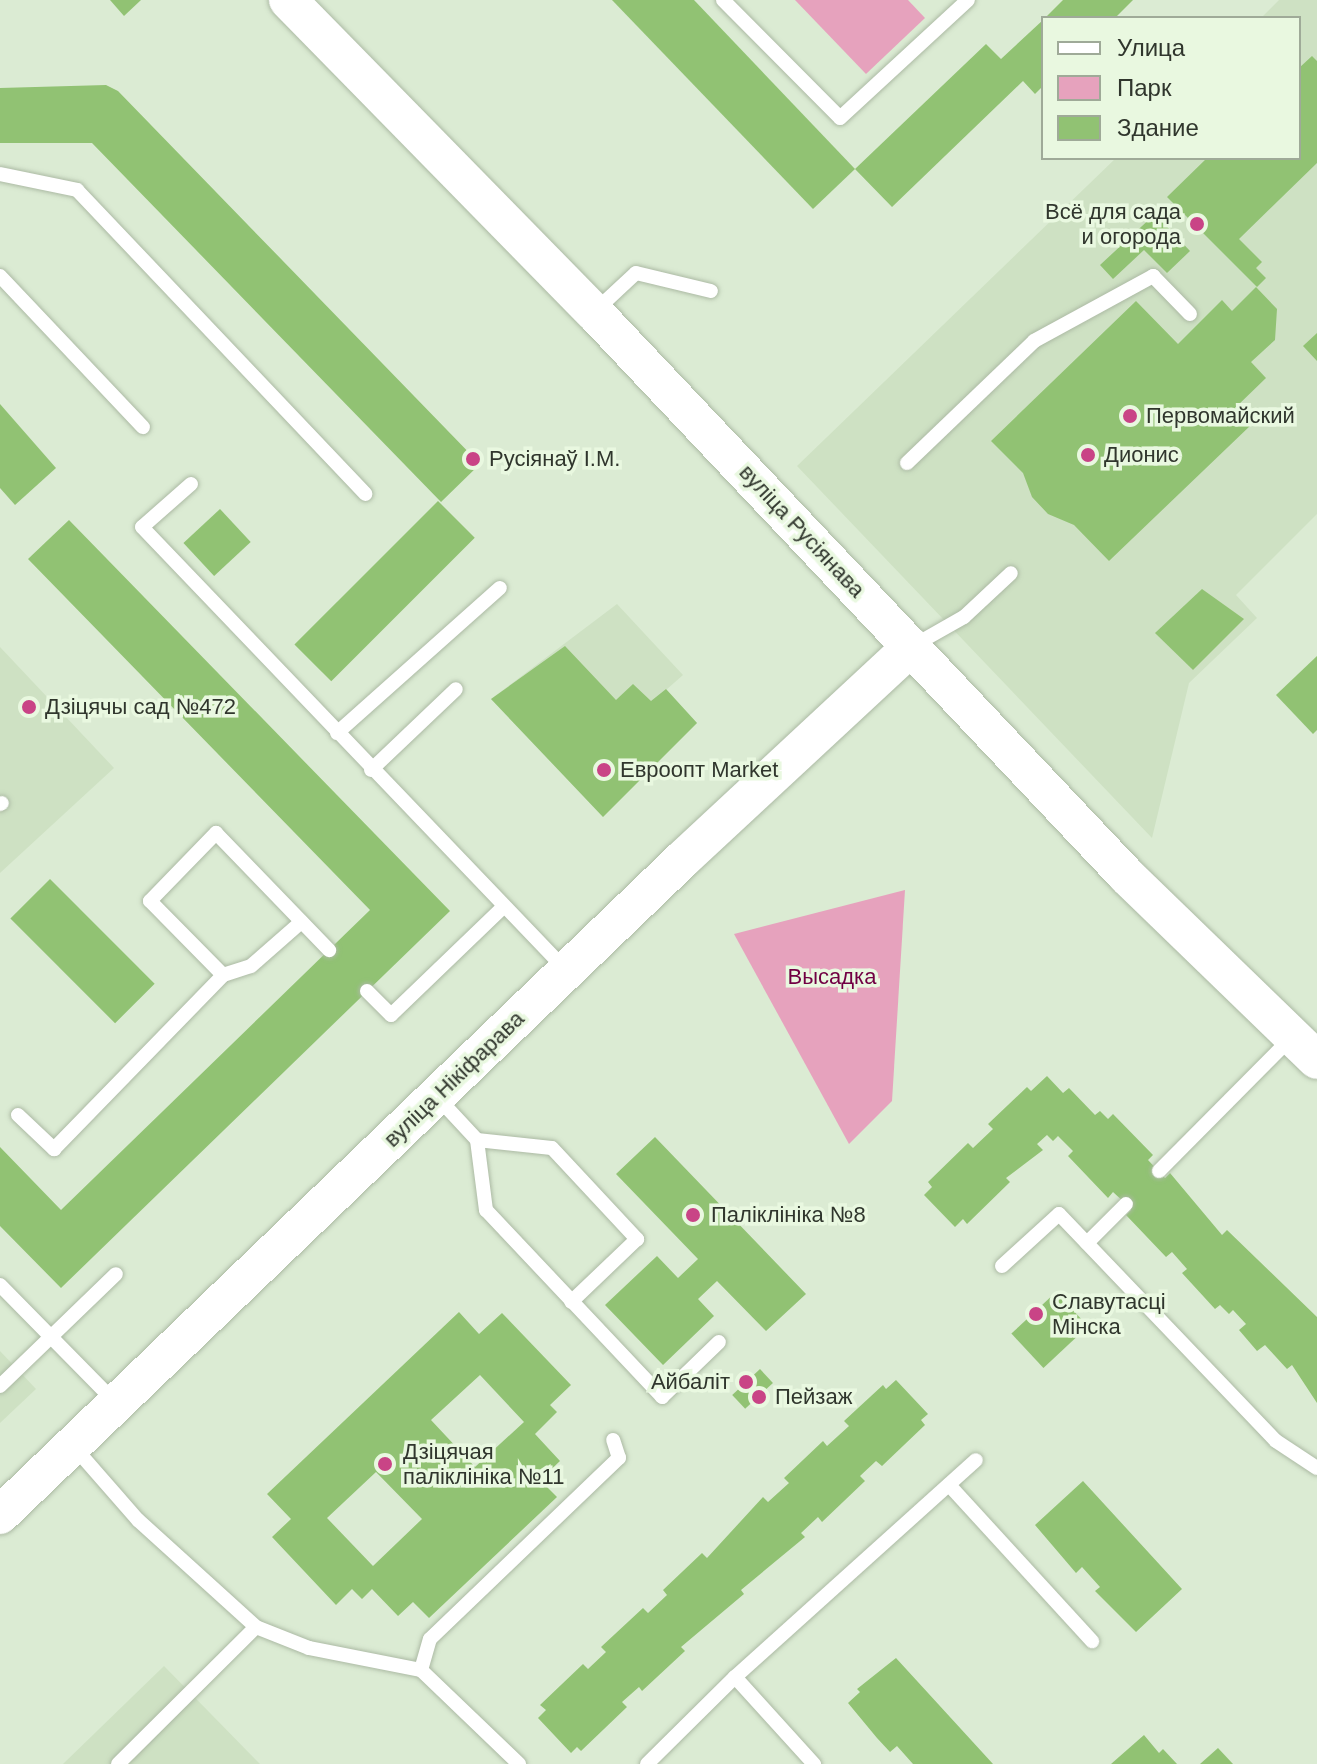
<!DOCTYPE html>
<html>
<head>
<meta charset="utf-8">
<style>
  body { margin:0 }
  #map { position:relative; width:1317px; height:1764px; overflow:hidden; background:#dbebd3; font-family:Arial,sans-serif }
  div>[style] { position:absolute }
  .built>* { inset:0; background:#cee1c3 }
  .green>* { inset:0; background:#e6a2bd }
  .building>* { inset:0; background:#91c273; transform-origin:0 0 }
  .roads { filter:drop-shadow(0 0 2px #acbaa4) drop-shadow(0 0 2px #acbaa4) }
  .lane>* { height:14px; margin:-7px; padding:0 7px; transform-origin:7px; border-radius:7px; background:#fff }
  .secondary>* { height:38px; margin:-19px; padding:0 19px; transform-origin:19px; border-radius:19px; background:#fff }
  .dots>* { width:22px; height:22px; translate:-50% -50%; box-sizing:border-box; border:4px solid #e9f8e0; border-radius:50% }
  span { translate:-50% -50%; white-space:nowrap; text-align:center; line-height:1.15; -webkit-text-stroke:7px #e9f8e0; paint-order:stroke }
  .poi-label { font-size:22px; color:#30362d }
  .right { translate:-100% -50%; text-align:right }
  .left { translate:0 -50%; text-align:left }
  .street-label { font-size:22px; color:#30362d }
  .park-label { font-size:22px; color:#710043 }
  .legend { position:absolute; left:1041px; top:16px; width:260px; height:144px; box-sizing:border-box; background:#e9f8e0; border:2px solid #9faa98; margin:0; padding:10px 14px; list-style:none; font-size:24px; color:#30362d }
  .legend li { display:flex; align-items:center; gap:16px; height:40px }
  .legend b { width:40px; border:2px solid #9faa98 }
</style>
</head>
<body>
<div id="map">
  <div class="built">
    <i style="clip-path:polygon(1279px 0,1317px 0,1317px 514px,1236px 595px,1257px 618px,1189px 683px,1152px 838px,797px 466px,1116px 158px,1299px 158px,1299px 18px,1261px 18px)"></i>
    <i style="clip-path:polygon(617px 604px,683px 675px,666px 690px,697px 723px,603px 817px,491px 699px)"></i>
    <i style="clip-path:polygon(0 647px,114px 768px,0 873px)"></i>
    <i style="clip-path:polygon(0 1351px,36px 1389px,0 1423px)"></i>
    <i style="clip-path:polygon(164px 1666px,260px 1764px,63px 1764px)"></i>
  </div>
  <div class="green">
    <i style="clip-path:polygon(795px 0,908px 0,925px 18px,866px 74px)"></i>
    <i style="clip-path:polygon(905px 890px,892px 1101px,849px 1144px,734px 934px)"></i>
  </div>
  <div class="building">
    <i style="clip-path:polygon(110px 0,141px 0,124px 16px)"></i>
    <i style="clip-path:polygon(612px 0,694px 0,855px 169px,813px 209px)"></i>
    <i style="clip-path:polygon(1063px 0,1133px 0,1115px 18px,1045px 18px)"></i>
    <i style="clip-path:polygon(1043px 20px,1043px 86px,1035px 94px,1023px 81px,892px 207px,855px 169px,986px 44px,1001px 59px)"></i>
    <i style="clip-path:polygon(1312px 56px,1317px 61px,1317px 163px,1239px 239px,1262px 262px,1256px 268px,1266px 278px,1257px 287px,1167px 197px,1207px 158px,1299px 158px,1299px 68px)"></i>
    <i style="clip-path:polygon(106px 85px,118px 91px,480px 464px,441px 502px,92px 143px,0 143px,0 88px)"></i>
    <i style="clip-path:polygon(1155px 214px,1190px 251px,1167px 273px,1144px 250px,1113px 279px,1100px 265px)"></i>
    <i style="clip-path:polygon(1256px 287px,1277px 309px,1275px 340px,1251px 362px,1266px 378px,1235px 408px,1251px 425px,1109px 561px,1074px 525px,1048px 514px,1032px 497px,1023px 473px,991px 441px,1136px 301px,1178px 344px,1222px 300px,1232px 311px)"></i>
    <i style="clip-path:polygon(1317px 333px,1317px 361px,1303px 346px)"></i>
    <i style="clip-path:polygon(0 404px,56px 468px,15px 505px,0 488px)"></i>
    <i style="left:438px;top:501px;width:52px;height:203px;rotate:45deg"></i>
    <i style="left:220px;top:509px;width:45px;height:50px;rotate:47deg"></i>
    <i style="clip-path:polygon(69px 520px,450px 911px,61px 1288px,0 1226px,0 1147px,61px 1210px,370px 910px,28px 559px)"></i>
    <i style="clip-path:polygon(1202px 589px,1244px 619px,1193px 670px,1155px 633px)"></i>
    <i style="clip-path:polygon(565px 646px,616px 700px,633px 684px,651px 701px,666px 689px,697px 723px,603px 817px,491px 699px)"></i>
    <i style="clip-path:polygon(1317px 656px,1317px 730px,1313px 734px,1276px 695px)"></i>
    <i style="left:50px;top:879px;width:148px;height:56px;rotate:45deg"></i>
    <i style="clip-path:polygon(1047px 1076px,1063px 1093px,1069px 1088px,1095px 1115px,1100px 1111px,1108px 1119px,1113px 1114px,1153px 1155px,1148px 1160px,1165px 1178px,1170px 1173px,1222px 1235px,1227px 1230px,1317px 1317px,1317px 1403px,1292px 1365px,1287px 1369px,1265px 1345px,1257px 1351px,1239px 1330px,1246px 1324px,1233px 1310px,1229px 1314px,1220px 1305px,1215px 1309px,1182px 1273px,1187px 1269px,1172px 1252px,1166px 1257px,1126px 1215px,1131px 1210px,1126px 1204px,1113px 1192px,1108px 1198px,1068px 1156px,1073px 1151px,1058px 1136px,1053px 1141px,1047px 1135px,1037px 1144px,1043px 1150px,1006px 1178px,1010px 1182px,967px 1224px,963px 1219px,955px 1227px,924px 1195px,932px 1187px,928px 1182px,968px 1143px,973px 1148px,993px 1129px,988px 1124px,1027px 1087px,1031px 1091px)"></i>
    <i style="clip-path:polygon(655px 1137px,806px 1294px,766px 1331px,717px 1281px,698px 1299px,714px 1316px,663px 1365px,605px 1305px,657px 1256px,678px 1278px,698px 1259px,616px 1174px)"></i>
    <i style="left:1056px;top:1292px;width:47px;height:61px;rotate:47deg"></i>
    <i style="clip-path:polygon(evenodd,459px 1312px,479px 1334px,502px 1313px,571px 1385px,550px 1405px,557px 1412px,535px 1434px,560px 1461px,540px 1480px,557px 1497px,429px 1618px,413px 1602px,398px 1616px,372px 1589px,362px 1599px,352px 1589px,336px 1605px,272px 1537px,291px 1519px,267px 1494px,459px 1312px,480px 1375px,524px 1422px,475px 1467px,431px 1420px,480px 1375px,459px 1312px,376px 1472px,422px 1519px,373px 1566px,327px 1518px,376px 1472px)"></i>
    <i style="left:760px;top:1369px;width:19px;height:38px;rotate:47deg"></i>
    <i style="clip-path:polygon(896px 1380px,928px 1414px,921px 1420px,925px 1425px,882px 1466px,876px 1461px,860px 1476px,865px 1481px,822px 1522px,818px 1517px,801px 1533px,805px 1537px,741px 1590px,744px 1594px,681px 1647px,685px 1651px,642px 1691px,639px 1687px,622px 1702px,627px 1707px,581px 1751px,577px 1747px,571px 1753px,538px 1718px,546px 1710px,540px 1705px,583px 1664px,588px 1669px,606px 1652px,601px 1647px,643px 1608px,648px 1613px,667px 1595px,663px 1590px,702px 1553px,707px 1558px,763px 1497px,768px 1502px,789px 1483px,784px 1478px,823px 1441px,827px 1446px,849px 1426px,844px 1421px,883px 1385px,886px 1389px)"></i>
    <i style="clip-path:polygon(1083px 1481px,1182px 1589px,1136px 1632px,1095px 1591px,1100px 1587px,1082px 1567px,1076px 1573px,1035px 1525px)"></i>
    <i style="clip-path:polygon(896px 1658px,993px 1764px,913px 1764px,897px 1746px,890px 1752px,877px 1738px,848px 1703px,860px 1692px,857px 1689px)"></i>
    <i style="clip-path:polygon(1144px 1735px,1159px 1753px,1163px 1749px,1177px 1764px,1111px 1764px)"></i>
    <i style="clip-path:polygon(1218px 1748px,1233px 1764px,1200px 1764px)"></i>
  </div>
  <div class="roads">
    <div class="lane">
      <i style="left:723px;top:0;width:166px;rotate:45.2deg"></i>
      <i style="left:840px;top:118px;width:174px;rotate:-42.7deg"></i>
      <i style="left:0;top:174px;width:79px;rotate:11.7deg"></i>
      <i style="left:77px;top:190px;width:419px;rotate:46.5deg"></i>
      <i style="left:0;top:276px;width:208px;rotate:46.6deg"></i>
      <i style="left:594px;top:312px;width:57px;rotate:-42.9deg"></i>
      <i style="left:636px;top:273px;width:77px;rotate:13.5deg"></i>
      <i style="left:907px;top:463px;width:176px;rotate:-43.8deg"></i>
      <i style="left:1034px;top:341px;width:136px;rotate:-28.6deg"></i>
      <i style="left:1153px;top:276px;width:53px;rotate:45.8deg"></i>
      <i style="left:191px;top:484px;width:65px;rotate:138.7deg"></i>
      <i style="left:142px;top:527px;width:613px;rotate:46.26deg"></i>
      <i style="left:911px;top:647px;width:61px;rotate:-29.5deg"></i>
      <i style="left:964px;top:617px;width:64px;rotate:-43.1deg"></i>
      <i style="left:337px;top:733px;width:218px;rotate:-41.7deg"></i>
      <i style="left:371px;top:770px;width:117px;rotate:-43.6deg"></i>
      <i style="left:0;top:804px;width:2px;rotate:-27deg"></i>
      <i style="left:223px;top:975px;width:104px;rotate:-134.6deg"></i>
      <i style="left:150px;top:901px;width:95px;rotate:-45.9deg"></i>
      <i style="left:216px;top:833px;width:163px;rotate:46deg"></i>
      <i style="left:367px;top:991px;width:34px;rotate:45deg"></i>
      <i style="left:391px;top:1015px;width:154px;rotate:-43.9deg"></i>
      <i style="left:438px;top:1098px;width:57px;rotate:47.1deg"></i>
      <i style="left:477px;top:1140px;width:71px;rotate:82.7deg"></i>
      <i style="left:486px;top:1210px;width:257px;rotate:46.7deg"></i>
      <i style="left:662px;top:1397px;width:79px;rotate:-44deg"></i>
      <i style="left:18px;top:1115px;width:50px;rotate:43.4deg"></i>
      <i style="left:54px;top:1149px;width:243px;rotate:-45.8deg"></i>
      <i style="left:223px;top:975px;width:29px;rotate:-18deg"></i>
      <i style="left:251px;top:966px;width:67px;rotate:-41.3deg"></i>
      <i style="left:477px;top:1140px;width:75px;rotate:6.1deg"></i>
      <i style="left:552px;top:1148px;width:125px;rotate:47deg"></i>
      <i style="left:637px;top:1239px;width:91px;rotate:136.3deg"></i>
      <i style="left:1159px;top:1171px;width:189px;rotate:-45.2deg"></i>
      <i style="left:1087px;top:1243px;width:55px;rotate:-45deg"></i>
      <i style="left:1002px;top:1266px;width:77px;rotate:-42.4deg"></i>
      <i style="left:1059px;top:1214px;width:314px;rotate:46.3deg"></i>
      <i style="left:1276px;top:1441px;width:49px;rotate:33.4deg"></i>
      <i style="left:0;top:1285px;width:165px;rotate:45.5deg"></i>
      <i style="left:0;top:1386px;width:161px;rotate:-44deg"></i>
      <i style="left:74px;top:1447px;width:97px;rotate:48.8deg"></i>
      <i style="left:138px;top:1520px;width:159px;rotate:42.2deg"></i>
      <i style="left:256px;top:1627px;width:57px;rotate:21.6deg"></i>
      <i style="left:309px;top:1648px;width:114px;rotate:11.1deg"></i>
      <i style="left:421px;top:1670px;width:136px;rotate:43.8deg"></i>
      <i style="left:949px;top:1485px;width:212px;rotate:47.5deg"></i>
      <i style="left:421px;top:1670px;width:32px;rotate:-74deg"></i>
      <i style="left:430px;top:1639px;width:262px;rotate:-43.8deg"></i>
      <i style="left:619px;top:1458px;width:19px;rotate:-108deg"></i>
      <i style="left:735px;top:1677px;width:118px;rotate:47.8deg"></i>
      <i style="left:118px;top:1764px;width:194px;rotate:-44.8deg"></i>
      <i style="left:647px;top:1764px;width:124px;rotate:-44.7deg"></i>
      <i style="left:735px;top:1677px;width:324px;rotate:-42deg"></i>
    </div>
    <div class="secondary">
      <i style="left:288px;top:0;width:437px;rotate:45.6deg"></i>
      <i style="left:594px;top:312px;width:776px;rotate:46.62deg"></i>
      <i style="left:1127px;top:876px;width:264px;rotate:44.1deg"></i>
      <i style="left:0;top:1515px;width:948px;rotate:-43.85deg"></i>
      <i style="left:684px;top:858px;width:310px;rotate:-42.9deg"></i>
    </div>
  </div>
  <div class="dots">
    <i style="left:1197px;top:224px;background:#c94486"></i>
    <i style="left:1130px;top:416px;background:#c94486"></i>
    <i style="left:1088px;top:455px;background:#c94486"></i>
    <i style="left:473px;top:459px;background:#c94486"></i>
    <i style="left:29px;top:707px;background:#c94486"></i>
    <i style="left:604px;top:770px;background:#c94486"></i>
    <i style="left:693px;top:1215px;background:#c94486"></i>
    <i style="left:1036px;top:1314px;background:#c94486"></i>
    <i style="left:746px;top:1382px;background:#c94486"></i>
    <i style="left:759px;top:1397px;background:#c94486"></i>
    <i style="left:385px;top:1464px;background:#c94486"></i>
  </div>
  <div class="poi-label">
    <span class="right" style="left:1181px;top:224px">Всё для сада<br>и огорода</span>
    <span class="left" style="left:1146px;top:416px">Первомайский</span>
    <span class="left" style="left:1104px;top:455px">Дионис</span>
    <span class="left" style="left:489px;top:459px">Русіянаў І.М.</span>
    <span class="left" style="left:45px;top:707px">Дзіцячы сад №472</span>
    <span class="left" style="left:620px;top:770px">Евроопт Market</span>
    <span class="left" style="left:711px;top:1215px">Паліклініка №8</span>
    <span class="left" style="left:1052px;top:1314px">Славутасці<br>Мінска</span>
    <span class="right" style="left:730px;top:1382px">Айбаліт</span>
    <span class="left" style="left:775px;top:1397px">Пейзаж</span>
    <span class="left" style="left:403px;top:1464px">Дзіцячая<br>паліклініка №11</span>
  </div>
  <div class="street-label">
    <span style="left:802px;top:531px;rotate:47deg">вуліца Русіянава</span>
    <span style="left:454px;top:1079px;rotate:-44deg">вуліца Нікіфарава</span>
  </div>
  <div class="park-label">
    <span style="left:832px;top:977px">Высадка</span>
  </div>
  <ul class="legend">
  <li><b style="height:10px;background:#fff"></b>Улица</li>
  <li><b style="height:22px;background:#e6a2bd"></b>Парк</li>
  <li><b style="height:22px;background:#91c273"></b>Здание</li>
  </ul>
</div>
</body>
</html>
